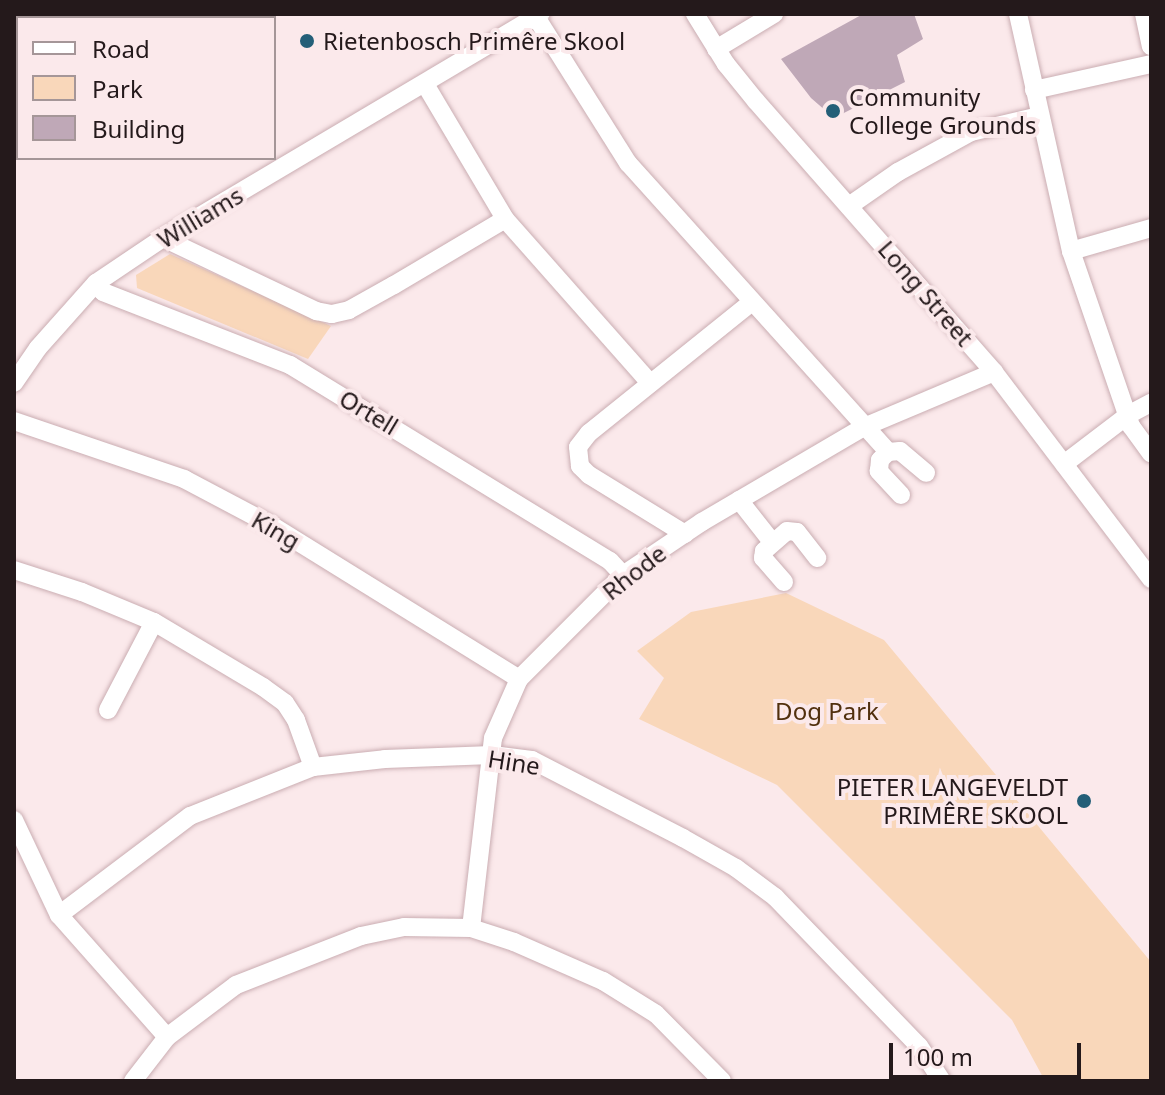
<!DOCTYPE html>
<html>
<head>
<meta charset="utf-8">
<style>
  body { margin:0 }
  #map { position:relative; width:1165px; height:1095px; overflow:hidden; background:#fbe9eb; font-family:"Noto Sans",sans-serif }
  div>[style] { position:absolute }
  .green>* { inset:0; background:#f9d7ba }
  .building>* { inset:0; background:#bfa8b7; transform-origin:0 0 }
  .roads { filter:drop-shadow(0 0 2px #caadb2) drop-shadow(0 0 2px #caadb2) }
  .minor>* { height:18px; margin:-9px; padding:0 9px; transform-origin:9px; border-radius:9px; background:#fff }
  .dots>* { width:22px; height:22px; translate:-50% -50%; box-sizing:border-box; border:4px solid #fbe9eb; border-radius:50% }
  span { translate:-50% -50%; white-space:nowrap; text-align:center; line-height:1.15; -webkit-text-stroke:8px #fbe9eb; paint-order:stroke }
  .poi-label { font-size:24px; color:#24191b }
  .left { translate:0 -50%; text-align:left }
  .right { translate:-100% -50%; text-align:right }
  .street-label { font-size:24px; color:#24191b }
  .park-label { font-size:24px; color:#51300e }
  .frame { position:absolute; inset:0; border:16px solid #24191b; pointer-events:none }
  .legend { position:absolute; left:16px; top:16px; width:260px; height:144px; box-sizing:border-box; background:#fbe9eb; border:2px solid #a59698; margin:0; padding:10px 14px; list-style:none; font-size:24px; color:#24191b }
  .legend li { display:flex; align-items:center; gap:16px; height:40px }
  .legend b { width:40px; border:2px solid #a59698 }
  .scale { position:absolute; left:889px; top:1043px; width:192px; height:36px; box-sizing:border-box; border:4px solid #24191b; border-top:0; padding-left:10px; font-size:24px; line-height:28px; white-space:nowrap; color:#24191b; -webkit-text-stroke:6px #fbe9eb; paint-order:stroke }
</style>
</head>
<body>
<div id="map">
  <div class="green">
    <i style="clip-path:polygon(170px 254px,331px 326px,308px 359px,137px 288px,136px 275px)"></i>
    <i style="clip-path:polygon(786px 593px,884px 640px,1151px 962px,1151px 1081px,1045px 1081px,1012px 1020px,777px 785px,639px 719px,664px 678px,637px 651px,691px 612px)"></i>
  </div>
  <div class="building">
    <i style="left:162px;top:14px;width:55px;height:4px"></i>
    <i style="clip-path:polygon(863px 14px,914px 14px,923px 39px,897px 55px,905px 82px,834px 118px,811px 98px,781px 59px)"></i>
  </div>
  <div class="roads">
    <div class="minor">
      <i style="left:695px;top:14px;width:59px;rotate:58.2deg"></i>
      <i style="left:726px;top:64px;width:48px;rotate:51deg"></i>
      <i style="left:756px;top:101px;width:361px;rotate:48.7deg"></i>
      <i style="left:994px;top:372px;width:260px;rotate:52.8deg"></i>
      <i style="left:1018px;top:14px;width:243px;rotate:77.4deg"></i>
      <i style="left:1071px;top:251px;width:185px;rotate:71.1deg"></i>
      <i style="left:1131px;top:426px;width:34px;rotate:54deg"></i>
      <i style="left:1144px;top:14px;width:33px;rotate:78deg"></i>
      <i style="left:536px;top:17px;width:173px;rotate:57.8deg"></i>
      <i style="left:628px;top:163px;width:389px;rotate:48deg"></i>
      <i style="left:716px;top:49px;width:68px;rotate:-31.1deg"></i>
      <i style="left:425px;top:84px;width:157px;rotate:59.3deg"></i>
      <i style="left:505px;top:219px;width:219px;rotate:48.5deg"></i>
      <i style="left:1034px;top:90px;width:120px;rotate:-12.5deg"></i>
      <i style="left:849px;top:206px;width:60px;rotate:-34.8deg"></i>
      <i style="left:898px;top:172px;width:83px;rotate:-28.7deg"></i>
      <i style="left:971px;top:132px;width:70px;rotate:-13.2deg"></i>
      <i style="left:163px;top:238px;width:170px;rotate:25.5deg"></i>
      <i style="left:316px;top:311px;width:16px;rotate:11deg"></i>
      <i style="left:332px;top:314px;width:17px;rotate:-13deg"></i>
      <i style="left:349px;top:310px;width:51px;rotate:-29.1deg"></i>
      <i style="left:394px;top:285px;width:129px;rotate:-30.7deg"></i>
      <i style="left:1071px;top:251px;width:83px;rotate:-16deg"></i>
      <i style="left:96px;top:283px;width:11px;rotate:52deg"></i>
      <i style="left:103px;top:292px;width:201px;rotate:21.3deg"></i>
      <i style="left:290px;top:365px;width:375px;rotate:31.5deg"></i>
      <i style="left:610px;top:561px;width:19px;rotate:47deg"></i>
      <i style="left:14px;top:383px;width:42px;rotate:-55.6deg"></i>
      <i style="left:38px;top:348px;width:87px;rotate:-48.3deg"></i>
      <i style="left:96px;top:283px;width:81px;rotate:-33.9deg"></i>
      <i style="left:163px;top:238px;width:439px;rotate:-30.7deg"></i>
      <i style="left:14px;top:421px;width:180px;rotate:18.8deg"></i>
      <i style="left:184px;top:479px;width:98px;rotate:27.9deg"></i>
      <i style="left:271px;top:525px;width:292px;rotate:31.8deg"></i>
      <i style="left:1064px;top:464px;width:81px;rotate:-37.4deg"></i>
      <i style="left:1128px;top:415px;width:26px;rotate:-28deg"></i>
      <i style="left:901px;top:495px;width:33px;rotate:-133deg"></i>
      <i style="left:879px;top:471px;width:11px;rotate:-85deg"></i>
      <i style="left:880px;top:460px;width:11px;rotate:-45deg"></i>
      <i style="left:888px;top:452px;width:12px;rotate:-5deg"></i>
      <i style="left:900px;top:451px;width:34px;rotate:40deg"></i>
      <i style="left:739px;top:500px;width:53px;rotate:51.8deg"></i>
      <i style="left:685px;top:534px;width:113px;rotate:-148.4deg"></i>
      <i style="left:589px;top:475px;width:13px;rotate:-135deg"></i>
      <i style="left:580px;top:466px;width:19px;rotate:-96deg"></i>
      <i style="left:578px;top:447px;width:18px;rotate:-52deg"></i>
      <i style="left:589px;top:433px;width:209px;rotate:-38.8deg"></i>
      <i style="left:14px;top:570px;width:71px;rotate:17.9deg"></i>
      <i style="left:82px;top:592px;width:78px;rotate:22.6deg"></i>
      <i style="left:154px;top:622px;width:127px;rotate:30.8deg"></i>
      <i style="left:263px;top:687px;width:27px;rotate:36deg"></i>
      <i style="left:285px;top:703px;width:20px;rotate:57deg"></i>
      <i style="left:296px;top:720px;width:50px;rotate:70.1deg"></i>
      <i style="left:784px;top:582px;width:32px;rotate:-131deg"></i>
      <i style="left:763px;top:558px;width:7px;rotate:-82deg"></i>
      <i style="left:764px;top:551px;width:30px;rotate:-41deg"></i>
      <i style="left:787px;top:531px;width:10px;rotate:6deg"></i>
      <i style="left:797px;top:532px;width:33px;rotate:52deg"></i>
      <i style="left:108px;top:710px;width:99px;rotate:-62.4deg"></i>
      <i style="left:14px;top:820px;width:105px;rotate:64.7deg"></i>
      <i style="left:59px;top:915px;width:163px;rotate:48.5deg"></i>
      <i style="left:59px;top:915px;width:164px;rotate:-37.1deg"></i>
      <i style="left:190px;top:816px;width:132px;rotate:-21.7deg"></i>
      <i style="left:313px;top:767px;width:72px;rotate:-6.3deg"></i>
      <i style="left:385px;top:759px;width:107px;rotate:-2.1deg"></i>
      <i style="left:492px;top:755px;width:40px;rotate:7.1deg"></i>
      <i style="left:532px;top:760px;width:170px;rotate:27.3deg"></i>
      <i style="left:683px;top:838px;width:61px;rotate:29.5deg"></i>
      <i style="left:736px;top:868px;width:49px;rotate:36.6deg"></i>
      <i style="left:775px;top:897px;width:207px;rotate:46deg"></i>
      <i style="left:919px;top:1046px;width:42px;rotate:56.7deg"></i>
      <i style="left:471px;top:928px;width:191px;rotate:-83.4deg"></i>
      <i style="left:493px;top:738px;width:64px;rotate:-66.2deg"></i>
      <i style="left:519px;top:679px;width:147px;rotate:-45deg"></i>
      <i style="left:623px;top:575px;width:95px;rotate:-33.9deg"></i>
      <i style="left:702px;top:522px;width:188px;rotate:-30.4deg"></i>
      <i style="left:864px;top:427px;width:141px;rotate:-22.9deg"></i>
      <i style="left:133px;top:1081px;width:56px;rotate:-52.3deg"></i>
      <i style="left:167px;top:1037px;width:86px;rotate:-37deg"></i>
      <i style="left:236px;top:985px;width:134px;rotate:-21.4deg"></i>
      <i style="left:361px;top:936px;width:44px;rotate:-11.8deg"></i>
      <i style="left:404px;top:927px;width:67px;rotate:0.9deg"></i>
      <i style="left:471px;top:928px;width:45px;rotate:18deg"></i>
      <i style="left:514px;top:942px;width:97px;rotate:23.7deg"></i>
      <i style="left:603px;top:981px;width:62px;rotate:31.9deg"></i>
      <i style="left:656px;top:1014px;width:94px;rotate:45.4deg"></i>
    </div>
  </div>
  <div class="dots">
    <i style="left:307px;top:41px;background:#245f78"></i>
    <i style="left:833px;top:111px;background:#245f78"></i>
    <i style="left:1084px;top:801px;background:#245f78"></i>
  </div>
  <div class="poi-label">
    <span class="left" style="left:323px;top:41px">Rietenbosch Primêre Skool</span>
    <span class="left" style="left:849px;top:111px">Community<br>College Grounds</span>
    <span class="right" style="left:1068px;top:801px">PIETER LANGEVELDT<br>PRIMÊRE SKOOL</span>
  </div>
  <div class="street-label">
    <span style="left:200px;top:217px;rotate:-31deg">Williams</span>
    <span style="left:926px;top:293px;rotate:49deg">Long Street</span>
    <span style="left:369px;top:412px;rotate:31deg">Ortell</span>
    <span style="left:276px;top:530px;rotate:30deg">King</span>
    <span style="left:634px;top:572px;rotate:-38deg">Rhode</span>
    <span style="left:514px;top:762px;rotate:9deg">Hine</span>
  </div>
  <div class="park-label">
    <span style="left:827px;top:711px">Dog Park</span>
  </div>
  <div class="frame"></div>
  <ul class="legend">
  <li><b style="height:10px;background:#fff"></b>Road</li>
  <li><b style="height:22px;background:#f9d7ba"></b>Park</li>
  <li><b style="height:22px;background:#bfa8b7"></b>Building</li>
  </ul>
  <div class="scale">100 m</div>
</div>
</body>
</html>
